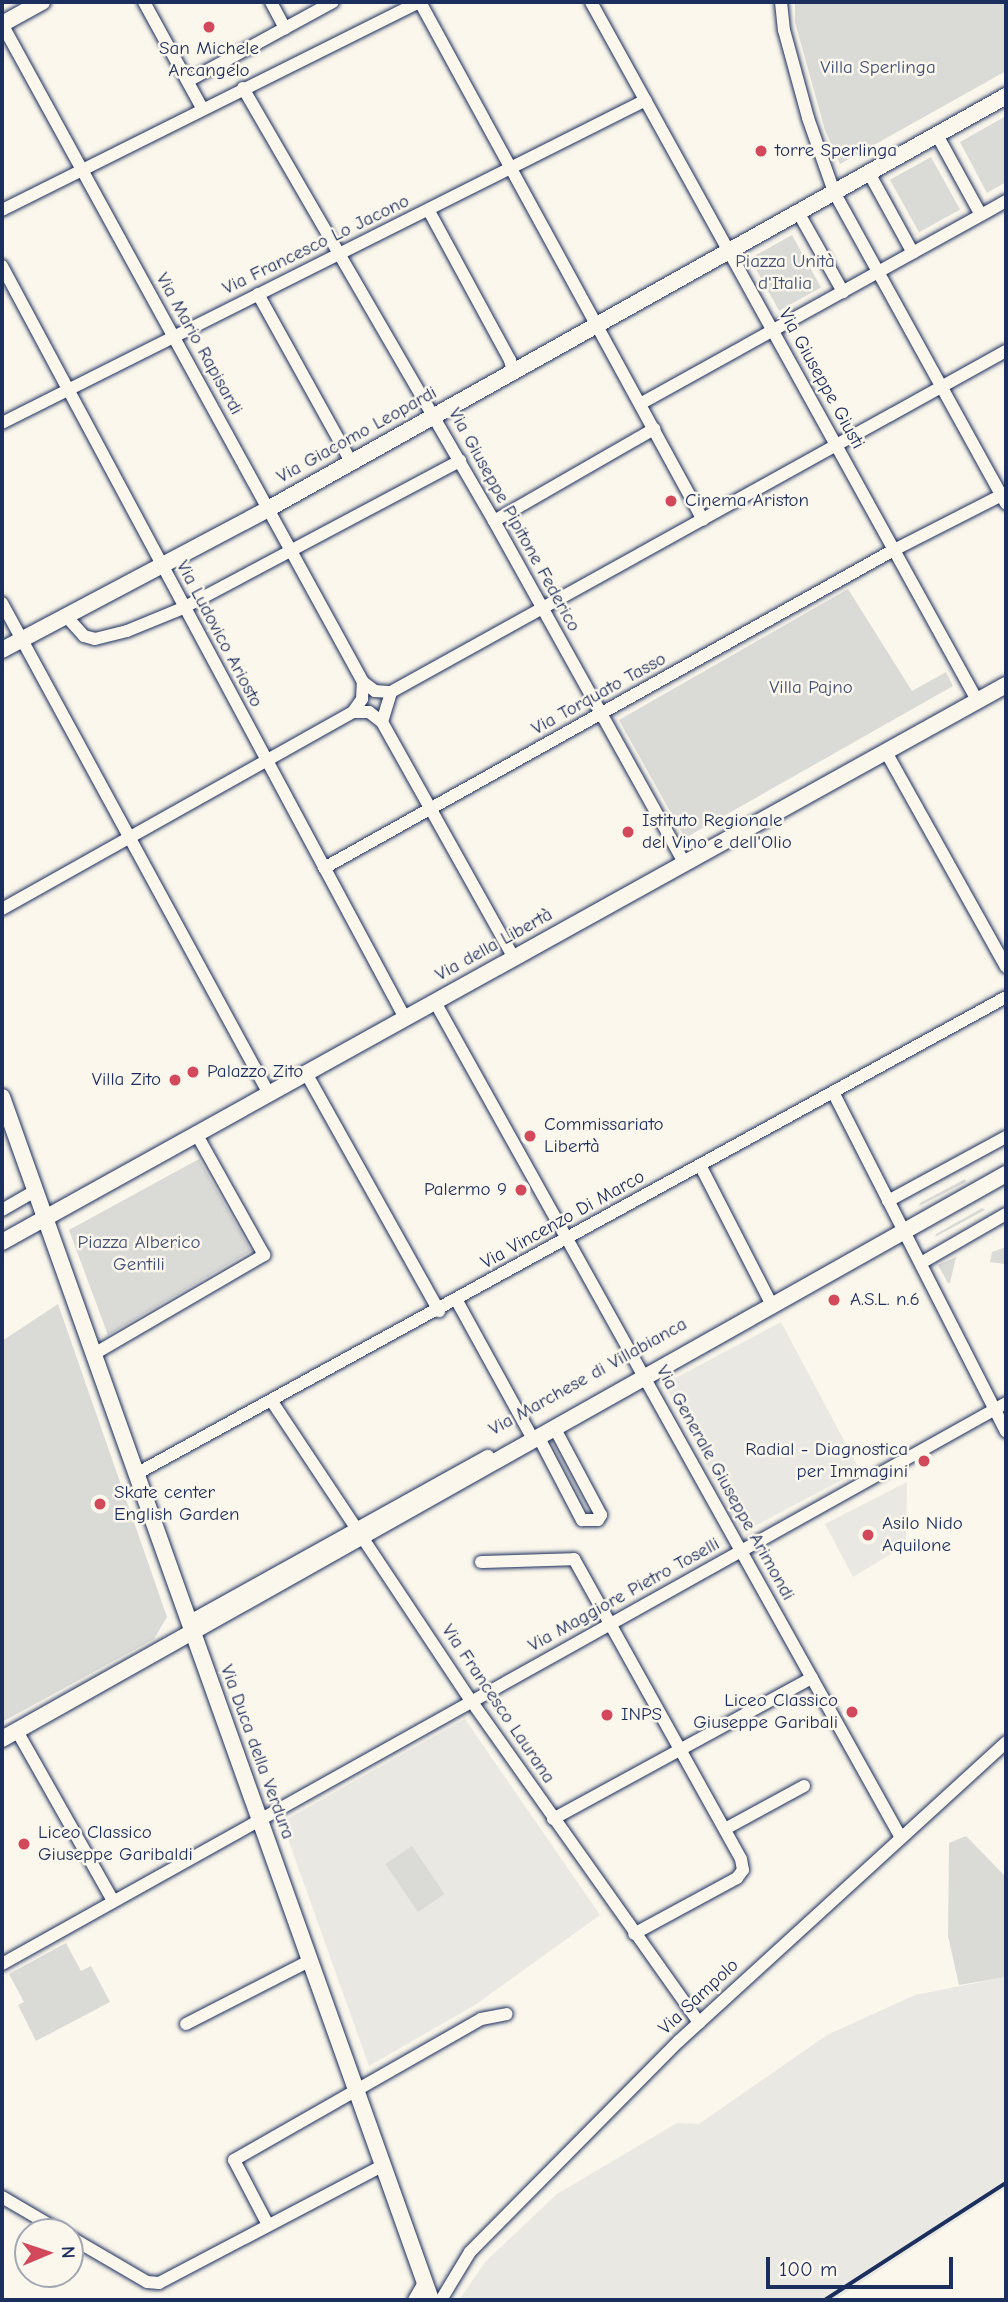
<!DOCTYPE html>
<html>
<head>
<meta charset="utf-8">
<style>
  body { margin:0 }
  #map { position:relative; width:1008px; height:2302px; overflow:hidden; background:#fbf7ec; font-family:"Comic Neue",sans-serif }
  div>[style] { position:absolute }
  .built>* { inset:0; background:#eae8e2; transform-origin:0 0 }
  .green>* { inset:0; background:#dadad7; transform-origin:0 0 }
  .roads { filter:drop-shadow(0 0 2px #1b2f5e) drop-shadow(0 0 2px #1b2f5e) }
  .street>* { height:12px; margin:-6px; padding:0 6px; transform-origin:6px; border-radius:6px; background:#fbf7ec }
  .secondary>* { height:16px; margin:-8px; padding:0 8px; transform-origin:8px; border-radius:8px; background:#fbf7ec }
  .rail>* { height:3.5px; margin:-1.75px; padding:0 1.75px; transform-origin:1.75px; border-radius:1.75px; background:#1b2f5e }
  .dots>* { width:19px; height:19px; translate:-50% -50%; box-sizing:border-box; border:4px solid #fbf7ec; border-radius:50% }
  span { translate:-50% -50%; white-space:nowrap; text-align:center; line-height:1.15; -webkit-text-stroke:5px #fbf7ec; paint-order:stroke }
  .poi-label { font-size:19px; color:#1b2f5e }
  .left { translate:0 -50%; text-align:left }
  .right { translate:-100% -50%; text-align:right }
  .park-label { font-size:19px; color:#415176 }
  .street-label { font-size:19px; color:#1b2f5e }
  .frame { position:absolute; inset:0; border:4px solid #1b2f5e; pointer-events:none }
  .north { position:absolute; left:14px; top:2218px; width:70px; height:70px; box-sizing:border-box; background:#fbf7ec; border:2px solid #a1a7b3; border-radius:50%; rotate:88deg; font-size:19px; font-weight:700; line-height:28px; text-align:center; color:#1b2f5e }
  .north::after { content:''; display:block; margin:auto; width:24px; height:32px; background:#d1495b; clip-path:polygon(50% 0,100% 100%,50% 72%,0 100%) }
  .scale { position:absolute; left:766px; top:2257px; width:187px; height:32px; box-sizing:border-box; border:4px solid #1b2f5e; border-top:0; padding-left:9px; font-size:21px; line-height:24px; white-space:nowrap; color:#1b2f5e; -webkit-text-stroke:5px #fbf7ec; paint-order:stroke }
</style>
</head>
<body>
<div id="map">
  <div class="built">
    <i style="left:781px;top:1322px;width:168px;height:132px;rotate:62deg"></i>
    <i style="clip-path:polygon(907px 1482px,906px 1545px,853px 1577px,825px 1524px)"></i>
    <i style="clip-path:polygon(465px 1719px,600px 1915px,475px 2005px,369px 2066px,282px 1822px)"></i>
    <i style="clip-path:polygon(1006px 1977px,1006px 2188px,834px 2300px,459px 2300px,486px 2261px,557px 2194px,677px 2123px,699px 2124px,827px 2035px,915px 1995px)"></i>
  </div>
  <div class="green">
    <i style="clip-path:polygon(795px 2px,1006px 2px,1006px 71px,840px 164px,825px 130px,795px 22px)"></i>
    <i style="clip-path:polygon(1006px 116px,1006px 182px,987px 193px,960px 142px)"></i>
    <i style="left:931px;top:157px;width:60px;height:47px;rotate:61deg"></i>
    <i style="left:792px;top:235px;width:60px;height:48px;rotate:61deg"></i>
    <i style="clip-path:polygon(848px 589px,912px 691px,946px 672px,953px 686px,685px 838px,619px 720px)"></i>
    <i style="clip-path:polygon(199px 1159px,251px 1251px,108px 1335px,69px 1230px)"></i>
    <i style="clip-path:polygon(965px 1179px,966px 1182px,919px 1206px,920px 1203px)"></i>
    <i style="clip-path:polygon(982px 1208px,985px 1210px,935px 1237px,936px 1234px)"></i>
    <i style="clip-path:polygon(1006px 1247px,1004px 1264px,990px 1262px,992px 1252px)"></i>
    <i style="clip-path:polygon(956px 1257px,950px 1283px,948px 1283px,938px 1265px)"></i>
    <i style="clip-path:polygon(58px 1304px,167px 1617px,154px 1639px,2px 1722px,2px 1341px)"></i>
    <i style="clip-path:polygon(966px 1836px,1006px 1877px,1006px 1977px,959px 1985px,948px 1936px,949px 1843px)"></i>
    <i style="left:412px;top:1846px;width:58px;height:32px;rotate:56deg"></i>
    <i style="clip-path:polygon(66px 1943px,81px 1971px,91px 1966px,110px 2002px,36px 2041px,18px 2005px,24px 2002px,9px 1974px)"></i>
  </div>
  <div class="roads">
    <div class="street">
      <i style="left:144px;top:2px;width:121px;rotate:61.3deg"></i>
      <i style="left:271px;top:2px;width:30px;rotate:62deg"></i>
      <i style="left:420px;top:2px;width:590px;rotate:61.35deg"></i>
      <i style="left:591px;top:2px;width:798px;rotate:61.06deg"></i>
      <i style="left:781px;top:2px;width:28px;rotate:84deg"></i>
      <i style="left:784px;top:30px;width:91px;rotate:74.7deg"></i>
      <i style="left:808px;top:118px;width:78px;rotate:70.6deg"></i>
      <i style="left:834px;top:192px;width:356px;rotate:61.1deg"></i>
      <i style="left:2px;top:24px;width:751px;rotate:61.25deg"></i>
      <i style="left:363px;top:682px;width:15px;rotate:37deg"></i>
      <i style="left:375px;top:691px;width:16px;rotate:4deg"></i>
      <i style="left:188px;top:81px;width:165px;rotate:-28.6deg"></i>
      <i style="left:243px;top:88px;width:500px;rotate:59.9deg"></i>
      <i style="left:494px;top:521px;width:391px;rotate:60.9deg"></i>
      <i style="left:937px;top:135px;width:91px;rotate:61.2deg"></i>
      <i style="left:869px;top:173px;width:91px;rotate:61.2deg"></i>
      <i style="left:2px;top:210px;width:466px;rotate:-26.5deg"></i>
      <i style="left:429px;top:211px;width:170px;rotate:61.5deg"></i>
      <i style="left:510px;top:360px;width:12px;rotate:76deg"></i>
      <i style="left:798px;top:212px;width:92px;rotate:60.6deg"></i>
      <i style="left:2px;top:266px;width:853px;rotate:61.81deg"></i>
      <i style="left:258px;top:294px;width:192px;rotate:61deg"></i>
      <i style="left:640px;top:404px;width:419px;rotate:-29deg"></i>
      <i style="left:2px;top:423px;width:720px;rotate:-26.64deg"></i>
      <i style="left:494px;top:521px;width:185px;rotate:-29.9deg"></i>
      <i style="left:2px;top:603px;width:559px;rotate:61.46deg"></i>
      <i style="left:66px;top:616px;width:27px;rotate:48deg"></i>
      <i style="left:84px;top:636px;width:11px;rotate:15deg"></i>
      <i style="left:95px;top:639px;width:33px;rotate:-14deg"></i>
      <i style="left:127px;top:631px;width:61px;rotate:-22.3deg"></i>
      <i style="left:183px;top:608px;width:314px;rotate:-28deg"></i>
      <i style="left:391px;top:692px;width:703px;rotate:-29.01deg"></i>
      <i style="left:353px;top:712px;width:16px"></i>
      <i style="left:369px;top:712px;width:16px;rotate:38deg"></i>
      <i style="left:382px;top:722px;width:270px;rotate:60.8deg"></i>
      <i style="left:382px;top:722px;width:31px;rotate:-73deg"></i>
      <i style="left:886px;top:752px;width:246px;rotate:60.8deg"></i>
      <i style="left:324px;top:868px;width:650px;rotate:-29.17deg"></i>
      <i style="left:892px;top:551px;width:128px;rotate:-27deg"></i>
      <i style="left:2px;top:909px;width:403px;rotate:-29.3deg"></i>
      <i style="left:353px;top:712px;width:16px;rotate:-55deg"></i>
      <i style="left:362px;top:699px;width:17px;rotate:-87deg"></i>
      <i style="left:435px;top:1002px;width:955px;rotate:60.86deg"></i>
      <i style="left:306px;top:1073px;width:273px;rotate:60.8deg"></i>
      <i style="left:833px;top:1092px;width:381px;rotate:63deg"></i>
      <i style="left:700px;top:1165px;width:157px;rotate:62.8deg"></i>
      <i style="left:888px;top:1201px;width:134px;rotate:-28.5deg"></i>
      <i style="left:2px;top:1210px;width:38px;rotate:-30deg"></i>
      <i style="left:921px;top:1263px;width:98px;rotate:-30deg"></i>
      <i style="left:457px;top:1301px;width:158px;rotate:61.2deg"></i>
      <i style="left:94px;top:1354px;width:197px;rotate:-30.2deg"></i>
      <i style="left:264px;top:1255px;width:137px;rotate:-119.2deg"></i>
      <i style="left:273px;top:1403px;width:359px;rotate:56.4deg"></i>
      <i style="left:472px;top:1702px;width:393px;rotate:54.7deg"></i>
      <i style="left:538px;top:1436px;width:95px;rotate:62.4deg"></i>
      <i style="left:582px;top:1520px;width:16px"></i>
      <i style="left:598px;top:1520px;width:6px;rotate:-59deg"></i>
      <i style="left:601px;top:1515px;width:100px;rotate:-118.1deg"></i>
      <i style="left:136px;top:1474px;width:992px;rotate:-28.73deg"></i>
      <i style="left:481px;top:1562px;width:93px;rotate:-1.8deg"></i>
      <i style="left:574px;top:1559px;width:343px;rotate:60.9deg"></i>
      <i style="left:741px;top:1859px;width:11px;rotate:80deg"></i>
      <i style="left:743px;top:1870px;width:10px;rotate:127deg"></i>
      <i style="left:737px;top:1878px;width:117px;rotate:151.5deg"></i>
      <i style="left:188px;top:1622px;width:343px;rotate:-29deg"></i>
      <i style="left:17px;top:1731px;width:195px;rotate:60.5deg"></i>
      <i style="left:553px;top:1819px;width:295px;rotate:-28.6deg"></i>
      <i style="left:725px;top:1829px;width:90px;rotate:-28.6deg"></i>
      <i style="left:2px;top:1964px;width:1150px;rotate:-29.19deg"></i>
      <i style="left:186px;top:2024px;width:138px;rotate:-27.1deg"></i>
      <i style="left:2px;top:2197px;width:69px;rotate:30.3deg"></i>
      <i style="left:268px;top:2225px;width:73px;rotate:-117.6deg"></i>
      <i style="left:234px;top:2160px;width:284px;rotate:-29.7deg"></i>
      <i style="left:481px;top:2019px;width:26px;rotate:-11deg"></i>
      <i style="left:70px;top:2237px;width:89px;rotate:30.3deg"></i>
      <i style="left:147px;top:2282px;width:12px;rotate:5deg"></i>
      <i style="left:159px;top:2283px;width:252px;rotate:-27.7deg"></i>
      <i style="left:414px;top:2300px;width:20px;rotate:-60deg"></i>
      <i style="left:441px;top:2300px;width:56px;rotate:-58.9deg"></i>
      <i style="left:470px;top:2252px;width:297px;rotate:-45.3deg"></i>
      <i style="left:679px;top:2041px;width:443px;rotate:-42.4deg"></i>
    </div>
    <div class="secondary">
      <i style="left:2px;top:24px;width:46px;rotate:-28.8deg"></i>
      <i style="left:2px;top:650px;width:301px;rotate:-27.9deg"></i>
      <i style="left:268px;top:509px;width:846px;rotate:-29.23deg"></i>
      <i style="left:2px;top:1097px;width:1277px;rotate:70.37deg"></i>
      <i style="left:2px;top:1242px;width:1148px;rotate:-29.02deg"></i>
      <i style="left:2px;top:1739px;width:1152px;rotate:-29.37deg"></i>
    </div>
  </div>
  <div class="rail">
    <i style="left:825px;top:2300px;width:216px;rotate:-32.9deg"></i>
  </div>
  <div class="dots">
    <i style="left:209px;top:27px;background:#d1495b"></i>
    <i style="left:761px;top:151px;background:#d1495b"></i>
    <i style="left:671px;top:501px;background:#d1495b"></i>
    <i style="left:628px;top:832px;background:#d1495b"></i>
    <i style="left:193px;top:1072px;background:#d1495b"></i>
    <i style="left:175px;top:1080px;background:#d1495b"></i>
    <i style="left:530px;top:1136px;background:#d1495b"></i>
    <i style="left:521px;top:1190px;background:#d1495b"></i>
    <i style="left:834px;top:1300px;background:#d1495b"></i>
    <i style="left:924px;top:1461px;background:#d1495b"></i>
    <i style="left:100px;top:1504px;background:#d1495b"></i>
    <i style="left:868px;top:1535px;background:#d1495b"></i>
    <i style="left:852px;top:1712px;background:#d1495b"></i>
    <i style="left:607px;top:1715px;background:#d1495b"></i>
    <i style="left:24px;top:1844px;background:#d1495b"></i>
  </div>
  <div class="poi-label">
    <span style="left:209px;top:60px">San Michele<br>Arcangelo</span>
    <span class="left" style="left:775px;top:151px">torre Sperlinga</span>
    <span class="left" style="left:685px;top:501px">Cinema Ariston</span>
    <span class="left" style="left:642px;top:832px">Istituto Regionale<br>del Vino e dell'Olio</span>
    <span class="left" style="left:207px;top:1072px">Palazzo Zito</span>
    <span class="right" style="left:161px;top:1080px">Villa Zito</span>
    <span class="left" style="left:544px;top:1136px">Commissariato<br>Libertà</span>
    <span class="right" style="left:507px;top:1190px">Palermo 9</span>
    <span class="left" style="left:850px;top:1300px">A.S.L. n.6</span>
    <span class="right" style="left:908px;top:1461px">Radial - Diagnostica<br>per Immagini</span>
    <span class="left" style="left:114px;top:1504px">Skate center<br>English Garden</span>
    <span class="left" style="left:882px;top:1535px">Asilo Nido<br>Aquilone</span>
    <span class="right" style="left:838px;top:1712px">Liceo Classico<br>Giuseppe Garibali</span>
    <span class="left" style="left:621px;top:1715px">INPS</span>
    <span class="left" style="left:38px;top:1844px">Liceo Classico<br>Giuseppe Garibaldi</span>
  </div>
  <div class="park-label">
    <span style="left:878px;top:68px">Villa Sperlinga</span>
    <span style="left:785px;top:273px">Piazza Unità<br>d'Italia</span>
    <span style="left:811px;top:688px">Villa Pajno</span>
    <span style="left:139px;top:1254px">Piazza Alberico<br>Gentili</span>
  </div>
  <div class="street-label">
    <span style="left:316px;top:245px;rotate:-26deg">Via Francesco Lo Jacono</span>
    <span style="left:199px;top:344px;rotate:61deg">Via Mario Rapisardi</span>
    <span style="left:821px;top:379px;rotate:61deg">Via Giuseppe Giusti</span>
    <span style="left:357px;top:435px;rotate:-29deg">Via Giacomo Leopardi</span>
    <span style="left:514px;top:520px;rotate:61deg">Via Giuseppe Pipitone Federico</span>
    <span style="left:219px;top:634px;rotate:62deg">Via Ludovico Ariosto</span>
    <span style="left:599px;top:694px;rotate:-29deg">Via Torquato Tasso</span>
    <span style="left:494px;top:945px;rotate:-29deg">Via della Libertà</span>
    <span style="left:563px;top:1220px;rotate:-29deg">Via Vincenzo Di Marco</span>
    <span style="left:588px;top:1377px;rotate:-29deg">Via Marchese di Villabianca</span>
    <span style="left:725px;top:1483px;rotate:61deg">Via Generale Giuseppe Arimondi</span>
    <span style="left:624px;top:1595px;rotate:-29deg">Via Maggiore Pietro Toselli</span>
    <span style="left:498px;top:1704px;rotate:56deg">Via Francesco Laurana</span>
    <span style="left:257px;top:1752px;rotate:70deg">Via Duca della Verdura</span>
    <span style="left:699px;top:1997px;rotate:-43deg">Via Sampolo</span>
  </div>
  <div class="frame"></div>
  <div class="north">N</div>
  <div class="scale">100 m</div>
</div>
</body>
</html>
